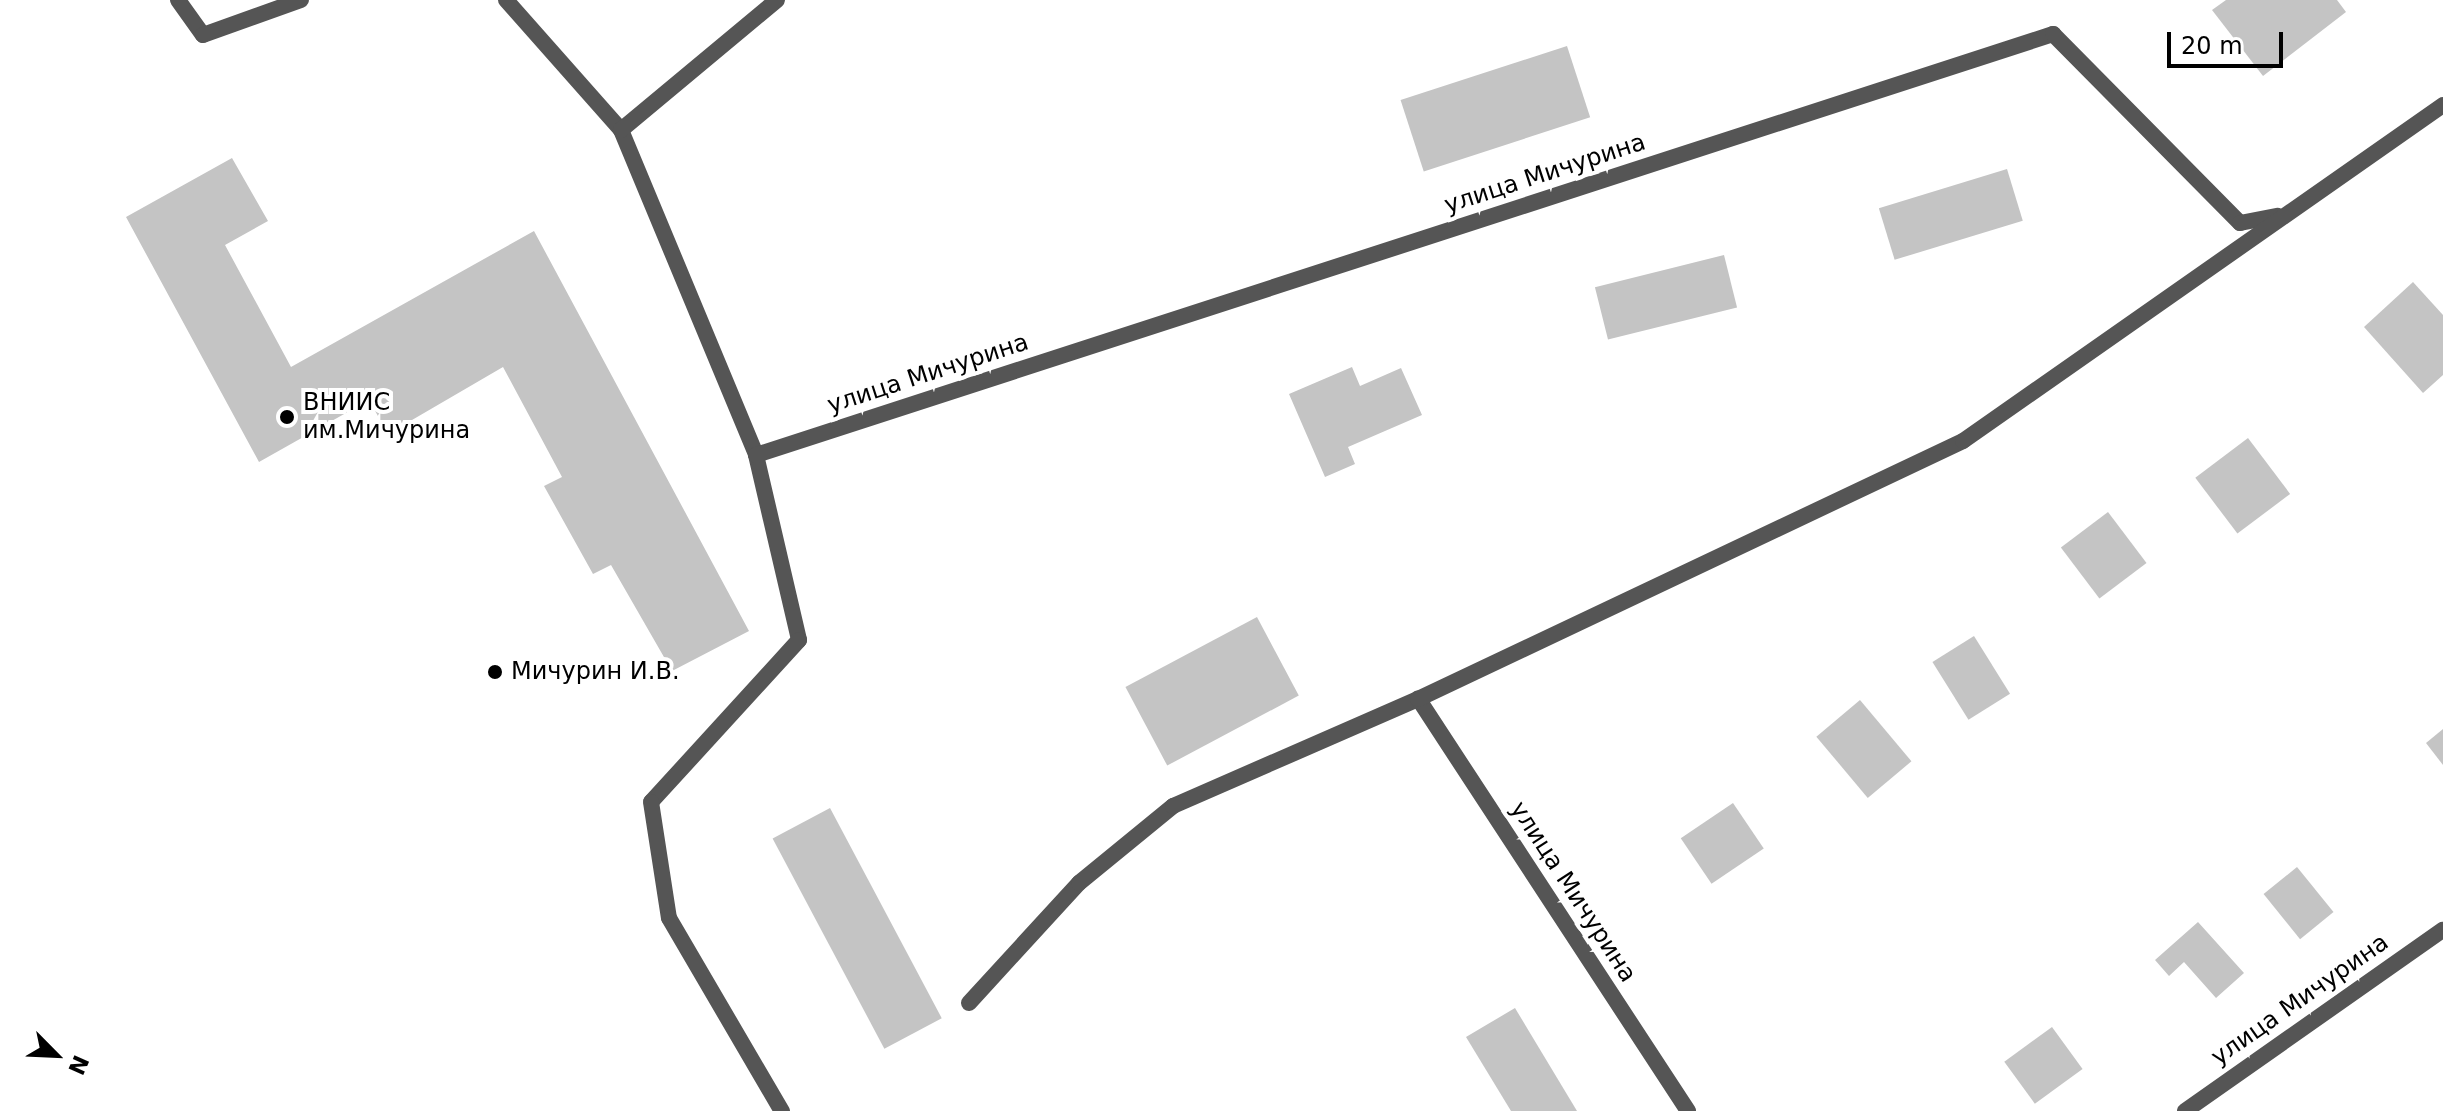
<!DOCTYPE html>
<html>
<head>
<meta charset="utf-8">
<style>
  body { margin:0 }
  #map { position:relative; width:2443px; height:1111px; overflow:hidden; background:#fff; font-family:"DejaVu Sans",sans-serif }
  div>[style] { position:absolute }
  .building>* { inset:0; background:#c4c4c4; transform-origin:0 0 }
  .service>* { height:16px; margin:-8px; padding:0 8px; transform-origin:8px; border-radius:8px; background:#555 }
  .minor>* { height:16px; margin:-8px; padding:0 8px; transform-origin:8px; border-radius:8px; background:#555 }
  .dots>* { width:22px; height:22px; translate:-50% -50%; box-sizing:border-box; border:4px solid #fff; border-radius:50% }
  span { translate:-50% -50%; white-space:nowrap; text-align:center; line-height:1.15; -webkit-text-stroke:8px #fff; paint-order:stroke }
  .street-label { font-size:24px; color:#000 }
  .poi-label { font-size:24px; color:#000 }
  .left { translate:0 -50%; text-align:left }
  .north { position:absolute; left:16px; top:1015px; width:80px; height:80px; -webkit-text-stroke:6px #fff; paint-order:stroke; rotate:114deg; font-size:22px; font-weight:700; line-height:32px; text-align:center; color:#000 }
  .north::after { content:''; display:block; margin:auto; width:28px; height:36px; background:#000; clip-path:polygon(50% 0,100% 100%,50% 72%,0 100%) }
  .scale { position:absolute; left:2167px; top:32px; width:116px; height:36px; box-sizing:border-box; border:4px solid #000; border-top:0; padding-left:10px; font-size:24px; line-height:28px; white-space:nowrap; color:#000; -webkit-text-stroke:6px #fff; paint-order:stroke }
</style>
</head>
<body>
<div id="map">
  <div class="building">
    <i style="clip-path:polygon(2226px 0,2337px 0,2346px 12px,2263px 76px,2212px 10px)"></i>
    <i style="left:1567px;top:46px;width:75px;height:175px;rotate:72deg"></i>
    <i style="clip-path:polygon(232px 158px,268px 221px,225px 245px,291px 367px,534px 231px,749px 631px,672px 671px,611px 565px,593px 574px,544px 486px,562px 477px,503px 367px,388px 434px,369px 400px,259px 462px,126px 217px)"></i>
    <i style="left:2007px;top:169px;width:54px;height:134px;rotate:73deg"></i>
    <i style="left:1724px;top:255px;width:54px;height:133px;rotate:76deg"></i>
    <i style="clip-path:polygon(2413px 282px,2443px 315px,2443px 375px,2423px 393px,2364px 327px)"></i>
    <i style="clip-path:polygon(1352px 367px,1360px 386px,1401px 368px,1422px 415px,1348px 447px,1355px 464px,1325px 477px,1289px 394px)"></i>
    <i style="left:2248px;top:438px;width:70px;height:66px;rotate:53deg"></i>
    <i style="left:2108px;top:512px;width:64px;height:59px;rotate:53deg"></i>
    <i style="left:1257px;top:617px;width:89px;height:149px;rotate:62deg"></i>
    <i style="left:1974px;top:636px;width:68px;height:49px;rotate:58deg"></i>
    <i style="left:1860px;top:700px;width:80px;height:57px;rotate:50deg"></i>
    <i style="clip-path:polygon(2443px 729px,2443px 765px,2426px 743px)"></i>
    <i style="left:1733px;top:803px;width:55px;height:63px;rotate:56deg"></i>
    <i style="left:830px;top:808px;width:238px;height:65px;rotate:62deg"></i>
    <i style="left:2297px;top:867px;width:58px;height:43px;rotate:51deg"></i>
    <i style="clip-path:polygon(2198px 922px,2244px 973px,2216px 998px,2184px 962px,2169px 976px,2155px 960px)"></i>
    <i style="clip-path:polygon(1515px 1008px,1577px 1111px,1511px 1111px,1466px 1037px)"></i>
    <i style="left:2052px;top:1027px;width:52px;height:59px;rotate:54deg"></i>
  </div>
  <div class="service">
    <i style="left:969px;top:1003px;width:163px;rotate:-47.5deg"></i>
    <i style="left:1079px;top:883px;width:122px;rotate:-39.3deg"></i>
  </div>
  <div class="minor">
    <i style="left:178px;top:0;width:43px;rotate:54.5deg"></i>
    <i style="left:203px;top:35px;width:104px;rotate:-19.7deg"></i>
    <i style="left:506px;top:0;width:174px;rotate:48.5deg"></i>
    <i style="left:621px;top:130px;width:352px;rotate:67.4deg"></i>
    <i style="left:756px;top:455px;width:190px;rotate:76.9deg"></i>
    <i style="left:799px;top:640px;width:219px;rotate:132.4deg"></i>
    <i style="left:651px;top:802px;width:117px;rotate:81.2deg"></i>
    <i style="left:669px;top:918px;width:224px;rotate:59.7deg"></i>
    <i style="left:621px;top:130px;width:203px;rotate:-39.8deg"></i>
    <i style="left:756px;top:455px;width:1364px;rotate:-17.98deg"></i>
    <i style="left:2053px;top:34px;width:266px;rotate:45.3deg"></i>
    <i style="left:2240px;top:223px;width:38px;rotate:-11deg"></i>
    <i style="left:1173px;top:806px;width:267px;rotate:-23.6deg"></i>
    <i style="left:1688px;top:1111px;width:493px;rotate:-123.2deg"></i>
    <i style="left:1418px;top:699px;width:603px;rotate:-25.33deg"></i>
    <i style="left:1963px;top:441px;width:586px;rotate:-34.99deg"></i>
    <i style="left:2185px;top:1111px;width:315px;rotate:-35.1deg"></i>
  </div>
  <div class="dots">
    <i style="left:287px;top:417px;background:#000"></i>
    <i style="left:495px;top:672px;background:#000"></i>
  </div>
  <div class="street-label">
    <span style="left:1545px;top:174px;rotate:-18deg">улица Мичурина</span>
    <span style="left:928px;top:374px;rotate:-18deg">улица Мичурина</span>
    <span style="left:1573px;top:892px;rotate:57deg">улица Мичурина</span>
    <span style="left:2300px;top:1000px;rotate:-35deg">улица Мичурина</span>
  </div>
  <div class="poi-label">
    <span class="left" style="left:303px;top:417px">ВНИИС<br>им.Мичурина</span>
    <span class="left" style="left:511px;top:672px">Мичурин И.В.</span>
  </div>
  <div class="north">N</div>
  <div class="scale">20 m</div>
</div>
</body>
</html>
